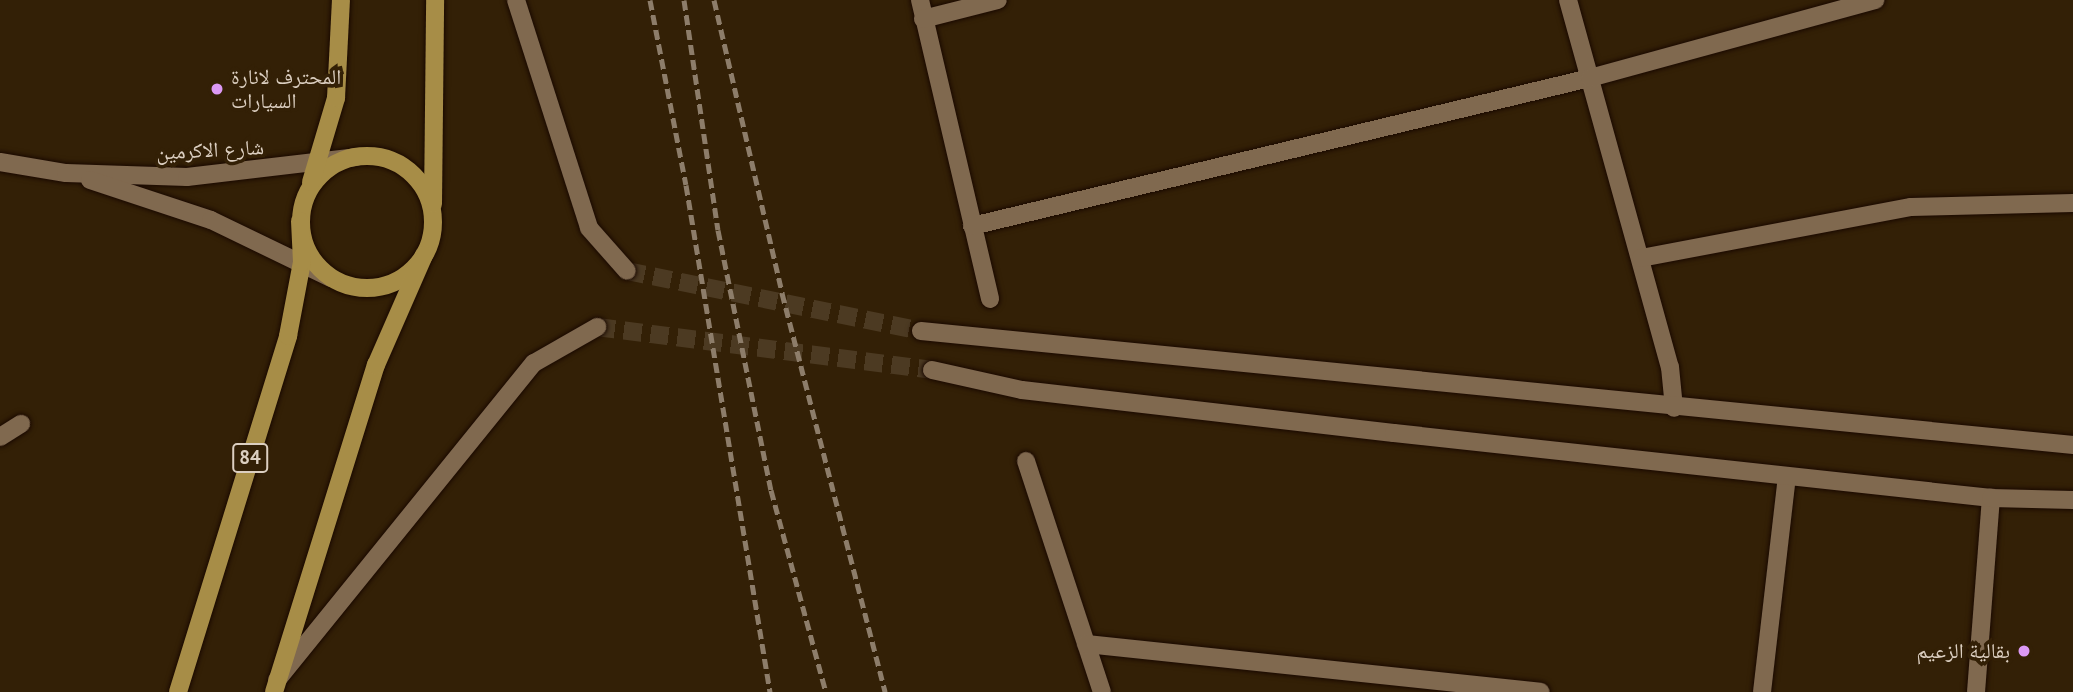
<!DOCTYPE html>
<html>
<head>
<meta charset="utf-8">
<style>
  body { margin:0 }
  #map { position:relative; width:2073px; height:692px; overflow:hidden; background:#332006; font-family:"PT Sans","Noto Naskh Arabic",sans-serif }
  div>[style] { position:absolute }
  .secondary-tunnel>* { height:18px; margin-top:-9px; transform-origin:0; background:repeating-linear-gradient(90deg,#4c3a22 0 18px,transparent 0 27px) }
  .roads { filter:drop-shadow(0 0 2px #1a0900) drop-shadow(0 0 2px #1a0900) }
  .lane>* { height:18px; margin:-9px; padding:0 9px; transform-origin:9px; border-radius:9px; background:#80694f }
  .street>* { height:18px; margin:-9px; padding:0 9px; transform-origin:9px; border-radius:9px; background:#80694f }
  .secondary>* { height:18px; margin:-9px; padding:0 9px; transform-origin:9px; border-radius:9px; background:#80694f }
  .primary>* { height:18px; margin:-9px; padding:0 9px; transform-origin:9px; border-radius:9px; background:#a78d47 }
  .primary>.ring { margin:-9px; padding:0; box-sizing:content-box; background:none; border:18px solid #a78d47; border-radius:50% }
  .rail>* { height:5px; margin-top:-2.5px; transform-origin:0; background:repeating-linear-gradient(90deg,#8d7d6a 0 10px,transparent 0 15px) }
  .dots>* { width:19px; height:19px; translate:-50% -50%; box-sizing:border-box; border:4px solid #332006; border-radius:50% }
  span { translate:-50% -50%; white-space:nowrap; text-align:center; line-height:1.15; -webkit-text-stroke:7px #332006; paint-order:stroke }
  .shield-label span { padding:2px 5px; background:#332006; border:2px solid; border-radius:5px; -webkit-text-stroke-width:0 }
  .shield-label { font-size:19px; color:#dccfc1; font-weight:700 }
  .poi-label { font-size:21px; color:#dccfc1 }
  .left { translate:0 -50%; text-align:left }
  .right { translate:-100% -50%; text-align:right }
  .street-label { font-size:21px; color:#dccfc1 }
</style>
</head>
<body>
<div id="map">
  <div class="secondary-tunnel">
    <i style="left:627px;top:271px;width:300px;rotate:11.5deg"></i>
    <i style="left:597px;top:327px;width:338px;rotate:7.3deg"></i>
  </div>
  <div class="roads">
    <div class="lane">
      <i style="left:0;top:437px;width:25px;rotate:-32deg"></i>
    </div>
    <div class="street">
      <i style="left:920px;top:0;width:307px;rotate:76.8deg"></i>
      <i style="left:1568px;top:0;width:381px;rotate:74.5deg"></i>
      <i style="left:1670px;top:367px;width:41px;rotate:84.4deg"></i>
      <i style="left:923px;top:19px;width:77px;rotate:-14.2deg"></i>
      <i style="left:972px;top:226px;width:635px;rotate:-13.47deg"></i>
      <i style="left:1590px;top:78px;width:296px;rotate:-15.3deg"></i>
      <i style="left:1641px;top:258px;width:275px;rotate:-10.7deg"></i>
      <i style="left:1911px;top:207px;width:162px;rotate:-1.4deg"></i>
      <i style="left:1026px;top:461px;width:243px;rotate:71.8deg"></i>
      <i style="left:1086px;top:644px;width:457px;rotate:6deg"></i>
      <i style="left:1762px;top:692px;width:216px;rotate:-83.4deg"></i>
      <i style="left:1976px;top:692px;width:195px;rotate:-85.6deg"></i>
    </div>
    <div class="secondary">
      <i style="left:516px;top:0;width:239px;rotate:72.2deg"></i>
      <i style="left:589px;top:228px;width:57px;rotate:48.5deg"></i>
      <i style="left:0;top:162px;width:67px;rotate:9.5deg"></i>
      <i style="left:66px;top:173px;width:121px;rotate:1.9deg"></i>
      <i style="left:187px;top:177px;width:170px;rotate:-6.7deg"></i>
      <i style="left:90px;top:180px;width:127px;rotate:18.3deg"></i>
      <i style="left:211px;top:220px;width:133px;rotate:25.8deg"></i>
      <i style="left:921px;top:331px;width:1158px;rotate:5.65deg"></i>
      <i style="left:932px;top:370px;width:92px;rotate:12.5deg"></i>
      <i style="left:1022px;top:390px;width:374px;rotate:6.6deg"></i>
      <i style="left:1394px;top:433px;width:601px;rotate:6.21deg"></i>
      <i style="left:1991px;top:498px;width:82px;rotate:1.4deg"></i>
      <i style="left:277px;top:680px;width:408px;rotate:-51deg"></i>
      <i style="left:534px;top:363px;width:73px;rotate:-29.7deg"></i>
    </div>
    <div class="primary">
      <i class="ring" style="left:301px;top:156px;width:114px;height:114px"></i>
      <i style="left:311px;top:182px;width:88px;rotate:-73.4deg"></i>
      <i style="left:336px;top:98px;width:98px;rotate:-87.1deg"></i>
      <i style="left:433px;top:204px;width:204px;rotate:-89.4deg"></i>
      <i style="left:178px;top:692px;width:373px;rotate:-72.8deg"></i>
      <i style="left:288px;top:336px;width:75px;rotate:-79.3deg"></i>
      <i style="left:302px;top:262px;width:41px;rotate:-92.8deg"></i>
      <i style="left:274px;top:692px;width:343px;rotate:-72.7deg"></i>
      <i style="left:376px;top:365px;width:120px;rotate:-66.4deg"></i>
    </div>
  </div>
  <div class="rail">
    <i style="left:650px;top:0;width:188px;rotate:79deg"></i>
    <i style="left:686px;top:185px;width:514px;rotate:80.59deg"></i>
    <i style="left:684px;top:0;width:232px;rotate:81.6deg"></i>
    <i style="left:718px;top:230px;width:265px;rotate:78.5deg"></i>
    <i style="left:771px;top:490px;width:209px;rotate:74.8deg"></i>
    <i style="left:714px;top:0;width:301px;rotate:76.9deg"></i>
    <i style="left:782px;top:293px;width:412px;rotate:75.5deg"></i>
  </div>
  <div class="dots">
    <i style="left:217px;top:89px;background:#dc99f5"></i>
    <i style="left:2024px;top:651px;background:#dc99f5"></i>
  </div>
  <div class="shield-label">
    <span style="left:250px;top:458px">84</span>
  </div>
  <div class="poi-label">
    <span class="left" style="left:231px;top:89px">المحترف لانارة<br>السيارات</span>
    <span class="right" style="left:2010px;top:651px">بقالية الزعيم</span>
  </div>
  <div class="street-label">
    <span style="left:210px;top:150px;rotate:-3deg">شارع الاكرمين</span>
  </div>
</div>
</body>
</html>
